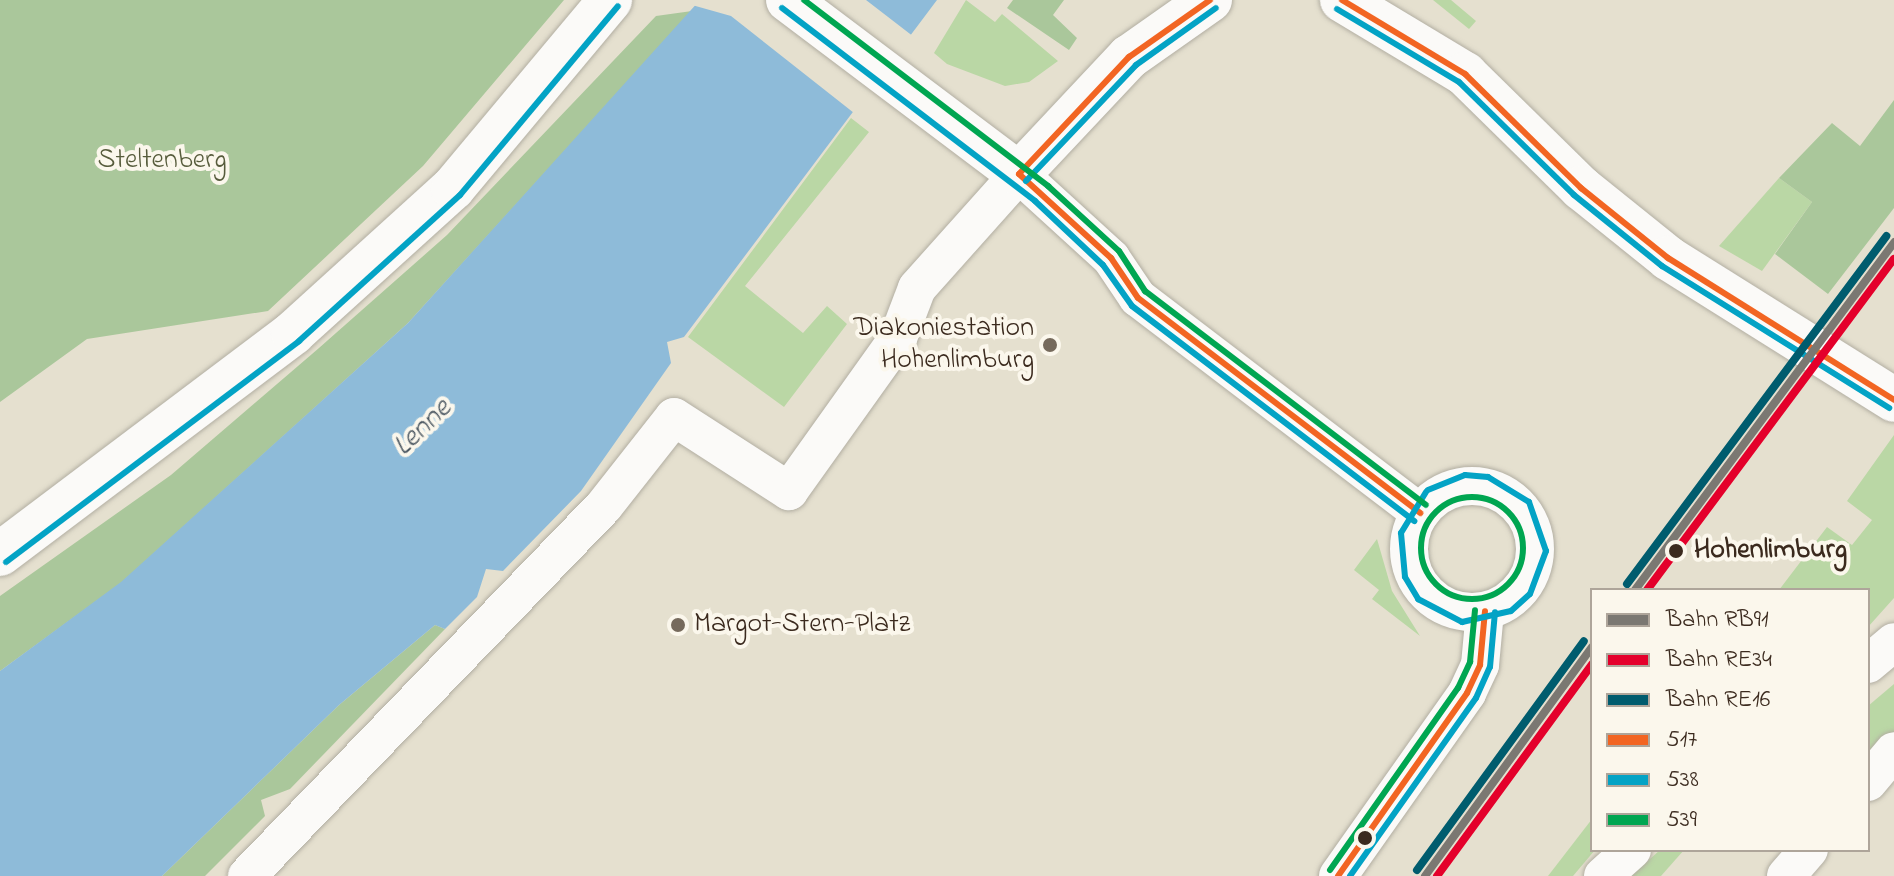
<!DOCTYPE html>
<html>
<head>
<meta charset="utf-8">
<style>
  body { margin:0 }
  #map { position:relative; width:1894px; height:876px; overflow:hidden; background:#e5e0cf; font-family:"Indie Flower",sans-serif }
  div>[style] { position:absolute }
  .green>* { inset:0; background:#bad7a5 }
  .forest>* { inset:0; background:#aac79b }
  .water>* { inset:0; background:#8ebbd9 }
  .pier>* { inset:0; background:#e5e0cf }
  .roads { filter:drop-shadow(0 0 2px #b2aea2) drop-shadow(0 0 2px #b2aea2) }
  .minor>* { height:38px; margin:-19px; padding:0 19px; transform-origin:19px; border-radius:19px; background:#fbfaf8 }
  .minor>.ring { margin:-19px; padding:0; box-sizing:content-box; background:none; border:38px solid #fbfaf8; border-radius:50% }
  .tertiary>* { height:44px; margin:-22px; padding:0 22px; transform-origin:22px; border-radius:22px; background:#fbfaf8 }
  .bus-1>* { height:6px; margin:-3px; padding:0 3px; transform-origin:3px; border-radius:3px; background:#f26522 }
  .bus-2>* { height:6px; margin:-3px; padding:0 3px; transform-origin:3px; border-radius:3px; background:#03a3c5 }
  .bus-3>* { height:6px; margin:-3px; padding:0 3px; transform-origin:3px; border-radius:3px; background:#00a651 }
  .bus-3>.ring { margin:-3px; padding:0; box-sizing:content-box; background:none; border:6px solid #00a651; border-radius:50% }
  .rail-1>* { height:8px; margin:-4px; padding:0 4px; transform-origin:4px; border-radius:4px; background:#7b7872 }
  .rail-2>* { height:8px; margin:-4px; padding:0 4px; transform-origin:4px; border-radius:4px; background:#e4002b }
  .rail-3>* { height:8px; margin:-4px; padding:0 4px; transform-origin:4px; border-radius:4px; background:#005c6e }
  .dots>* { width:22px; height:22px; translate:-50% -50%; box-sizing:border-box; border:4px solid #fbf7ec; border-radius:50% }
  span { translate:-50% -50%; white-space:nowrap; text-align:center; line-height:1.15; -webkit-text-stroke:8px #fbf7ec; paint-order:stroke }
  .park-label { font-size:28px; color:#575c3c }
  .poi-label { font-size:28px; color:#3b2a1e }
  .right { translate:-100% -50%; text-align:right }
  .left { translate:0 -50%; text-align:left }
  .stop-label { font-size:28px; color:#3b2a1e; font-weight:700 }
  .water-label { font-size:30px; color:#4b5761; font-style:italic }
  .legend { position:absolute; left:1590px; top:588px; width:280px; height:264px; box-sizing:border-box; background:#fbf7ec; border:2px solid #aea59a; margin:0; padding:10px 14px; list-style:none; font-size:24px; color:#3b2a1e }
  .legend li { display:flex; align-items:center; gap:16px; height:40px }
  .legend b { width:40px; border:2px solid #aea59a }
</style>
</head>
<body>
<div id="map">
  <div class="green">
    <i style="clip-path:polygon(966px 0,995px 22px,1002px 14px,1058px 61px,1029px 82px,1005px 86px,947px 64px,934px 53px)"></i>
    <i style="clip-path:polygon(1433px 0,1451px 0,1476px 21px,1469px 29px)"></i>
    <i style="clip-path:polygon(851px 118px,869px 132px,745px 286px,803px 333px,827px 306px,847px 324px,784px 407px,688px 337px)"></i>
    <i style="clip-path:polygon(1779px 178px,1812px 202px,1762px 271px,1719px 246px)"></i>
    <i style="clip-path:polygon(1894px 435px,1894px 598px,1868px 627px,1868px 590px,1779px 590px,1827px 527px,1852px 545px,1872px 520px,1847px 501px)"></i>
    <i style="clip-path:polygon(1377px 539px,1392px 591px,1420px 636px,1372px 599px,1379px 590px,1354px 570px)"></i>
    <i style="clip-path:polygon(1894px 684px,1894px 732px,1868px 762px,1868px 706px)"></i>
    <i style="clip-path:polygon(1592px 819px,1595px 850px,1573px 876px,1548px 876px)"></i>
    <i style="clip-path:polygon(1660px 850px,1684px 850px,1661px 876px,1631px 876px)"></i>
  </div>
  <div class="forest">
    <i style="clip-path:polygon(0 0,564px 0,423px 166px,268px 311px,87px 339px,0 402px)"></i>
    <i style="clip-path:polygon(1013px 0,1064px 0,1053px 15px,1077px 38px,1069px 50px,1007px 8px)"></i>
    <i style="clip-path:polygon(692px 11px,408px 323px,121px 583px,0 671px,0 596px,171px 475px,319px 348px,447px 235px,656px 16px)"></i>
    <i style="clip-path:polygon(1894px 100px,1894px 208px,1828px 294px,1775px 254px,1812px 202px,1779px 178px,1832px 123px,1860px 146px)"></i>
    <i style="clip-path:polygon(435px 625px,445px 629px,290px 789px,261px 800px,265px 816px,205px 876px,162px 876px,339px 705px)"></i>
  </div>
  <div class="water">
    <i style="clip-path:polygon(700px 0,937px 0,684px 337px,667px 342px,671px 363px,581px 491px,503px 571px,486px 569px,477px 597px,445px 629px,435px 625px,339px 705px,162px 876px,0 876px,0 671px,121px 582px,408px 323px)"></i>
  </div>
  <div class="pier">
    <i style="clip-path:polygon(695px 0,866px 0,914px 37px,854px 113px,731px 16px,692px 5px)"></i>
  </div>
  <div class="roads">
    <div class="minor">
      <i class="ring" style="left:1409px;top:486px;width:88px;height:88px"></i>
      <i style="left:1868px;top:664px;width:34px;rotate:-40deg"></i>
      <i style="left:1868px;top:782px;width:40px;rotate:-50deg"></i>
      <i style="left:247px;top:876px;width:514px;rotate:-46.02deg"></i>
      <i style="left:604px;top:506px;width:113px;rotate:-51.8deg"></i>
      <i style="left:674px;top:417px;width:137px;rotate:32.8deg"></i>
      <i style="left:789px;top:491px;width:188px;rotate:-54.5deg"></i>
      <i style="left:898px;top:338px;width:53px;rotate:-69.2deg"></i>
      <i style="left:917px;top:288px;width:153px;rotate:-48.2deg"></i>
      <i style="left:1019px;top:174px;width:125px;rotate:42.4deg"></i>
      <i style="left:1111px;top:258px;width:48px;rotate:56deg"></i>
      <i style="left:1138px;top:298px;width:355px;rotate:37.3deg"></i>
      <i style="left:1338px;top:876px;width:224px;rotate:-54.8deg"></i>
      <i style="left:1467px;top:693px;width:31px;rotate:-65deg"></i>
      <i style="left:1480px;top:665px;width:54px;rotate:-84.7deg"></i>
      <i style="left:1603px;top:876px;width:39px;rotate:-42deg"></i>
      <i style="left:1786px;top:876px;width:35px;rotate:-49deg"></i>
    </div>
    <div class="tertiary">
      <i style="left:788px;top:0;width:289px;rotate:37deg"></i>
      <i style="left:1019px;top:174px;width:161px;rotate:-46.8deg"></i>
      <i style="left:1129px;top:57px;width:99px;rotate:-35.1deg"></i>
      <i style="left:1342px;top:0;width:144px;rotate:31deg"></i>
      <i style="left:1465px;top:74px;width:163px;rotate:44.5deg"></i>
      <i style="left:1581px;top:188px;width:112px;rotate:38.8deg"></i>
      <i style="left:1668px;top:258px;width:267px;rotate:32.1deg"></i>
      <i style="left:0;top:554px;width:367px;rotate:-37deg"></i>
      <i style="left:293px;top:333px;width:216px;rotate:-42.2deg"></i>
      <i style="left:453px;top:188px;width:245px;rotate:-50.1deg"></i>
    </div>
  </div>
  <div class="bus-1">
    <i style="left:1342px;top:0;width:144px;rotate:31deg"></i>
    <i style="left:1465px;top:74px;width:163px;rotate:44.5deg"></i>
    <i style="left:1581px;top:188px;width:112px;rotate:38.8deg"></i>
    <i style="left:1668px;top:258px;width:267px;rotate:32.1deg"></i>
    <i style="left:1019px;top:174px;width:125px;rotate:42.4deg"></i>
    <i style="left:1111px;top:258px;width:48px;rotate:56deg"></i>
    <i style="left:1138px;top:298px;width:355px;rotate:37.3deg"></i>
    <i style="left:1019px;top:174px;width:161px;rotate:-46.8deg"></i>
    <i style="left:1129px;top:57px;width:99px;rotate:-35.1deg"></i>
    <i style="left:1338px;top:876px;width:224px;rotate:-54.8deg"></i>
    <i style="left:1467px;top:693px;width:31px;rotate:-65deg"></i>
    <i style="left:1480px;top:665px;width:54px;rotate:-84.7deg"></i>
  </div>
  <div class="bus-2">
    <i style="left:782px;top:8px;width:318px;rotate:37.3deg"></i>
    <i style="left:1035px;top:201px;width:93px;rotate:43.3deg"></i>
    <i style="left:1103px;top:265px;width:50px;rotate:54.7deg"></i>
    <i style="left:1132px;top:306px;width:355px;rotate:37.3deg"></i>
    <i style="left:1337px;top:9px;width:142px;rotate:30.9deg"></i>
    <i style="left:1459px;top:82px;width:161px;rotate:44.5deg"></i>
    <i style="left:1574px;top:195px;width:113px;rotate:38.9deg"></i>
    <i style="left:1662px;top:266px;width:268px;rotate:32deg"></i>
    <i style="left:1026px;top:181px;width:160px;rotate:-46.5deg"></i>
    <i style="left:1136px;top:65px;width:98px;rotate:-35.5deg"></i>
    <i style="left:1426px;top:492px;width:48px;rotate:121.4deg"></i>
    <i style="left:1401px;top:533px;width:44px;rotate:84.8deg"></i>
    <i style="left:1405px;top:577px;width:26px;rotate:59deg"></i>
    <i style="left:1418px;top:599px;width:50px;rotate:27.6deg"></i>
    <i style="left:1462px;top:622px;width:50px;rotate:-12.7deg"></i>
    <i style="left:1511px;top:611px;width:25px;rotate:-42deg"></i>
    <i style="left:1530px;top:594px;width:46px;rotate:-69.6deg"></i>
    <i style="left:1546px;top:551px;width:52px;rotate:-109.1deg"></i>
    <i style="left:1529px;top:502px;width:48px;rotate:-148.6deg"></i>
    <i style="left:1488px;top:477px;width:23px;rotate:-175deg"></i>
    <i style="left:1465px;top:475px;width:40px;rotate:158deg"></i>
    <i style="left:6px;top:562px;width:367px;rotate:-37deg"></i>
    <i style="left:299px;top:341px;width:217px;rotate:-42.2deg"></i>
    <i style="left:460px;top:195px;width:246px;rotate:-50.1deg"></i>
    <i style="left:1350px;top:876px;width:218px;rotate:-54.7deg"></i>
    <i style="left:1476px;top:698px;width:34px;rotate:-66deg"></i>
    <i style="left:1490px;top:667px;width:55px;rotate:-84.8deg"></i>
  </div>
  <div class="bus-3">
    <i style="left:804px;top:0;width:307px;rotate:37.3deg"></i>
    <i style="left:1048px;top:186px;width:96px;rotate:42.5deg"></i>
    <i style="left:1119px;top:251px;width:48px;rotate:57deg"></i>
    <i style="left:1145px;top:291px;width:353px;rotate:37.3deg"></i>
    <i class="ring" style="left:1421px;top:497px;width:96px;height:96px"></i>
    <i style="left:1330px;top:870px;width:223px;rotate:-54.9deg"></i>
    <i style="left:1458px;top:688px;width:29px;rotate:-65deg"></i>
    <i style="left:1470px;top:662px;width:52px;rotate:-84.5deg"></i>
  </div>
  <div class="rail-1">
    <i style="left:1635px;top:590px;width:434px;rotate:-53.3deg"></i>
    <i style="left:1425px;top:876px;width:283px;rotate:-53.9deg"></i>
  </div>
  <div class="rail-2">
    <i style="left:1647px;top:590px;width:413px;rotate:-53.3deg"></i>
    <i style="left:1437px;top:876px;width:263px;rotate:-53.8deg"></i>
  </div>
  <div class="rail-3">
    <i style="left:1627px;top:584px;width:434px;rotate:-53.3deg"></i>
    <i style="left:1417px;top:870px;width:283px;rotate:-53.9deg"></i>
  </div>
  <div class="dots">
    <i style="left:1050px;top:345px;background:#766a5c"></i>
    <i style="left:1676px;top:551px;background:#3b2a1e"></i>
    <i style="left:678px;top:625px;background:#766a5c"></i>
    <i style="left:1365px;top:838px;background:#3b2a1e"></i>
  </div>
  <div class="park-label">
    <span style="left:162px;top:161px">Steltenberg</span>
  </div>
  <div class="poi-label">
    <span class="right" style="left:1034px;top:345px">Diakoniestation<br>Hohenlimburg</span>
    <span class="left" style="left:694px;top:625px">Margot-Stern-Platz</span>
  </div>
  <div class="stop-label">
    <span class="left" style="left:1694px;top:551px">Hohenlimburg</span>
  </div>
  <div class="water-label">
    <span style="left:423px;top:428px;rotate:-44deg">Lenne</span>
  </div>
  <ul class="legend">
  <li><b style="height:10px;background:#7b7872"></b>Bahn RB91</li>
  <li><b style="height:10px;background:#e4002b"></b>Bahn RE34</li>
  <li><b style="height:10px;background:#005c6e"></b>Bahn RE16</li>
  <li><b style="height:10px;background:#f26522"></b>517</li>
  <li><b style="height:10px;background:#03a3c5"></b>538</li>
  <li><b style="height:10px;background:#00a651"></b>539</li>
  </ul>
</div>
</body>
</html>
